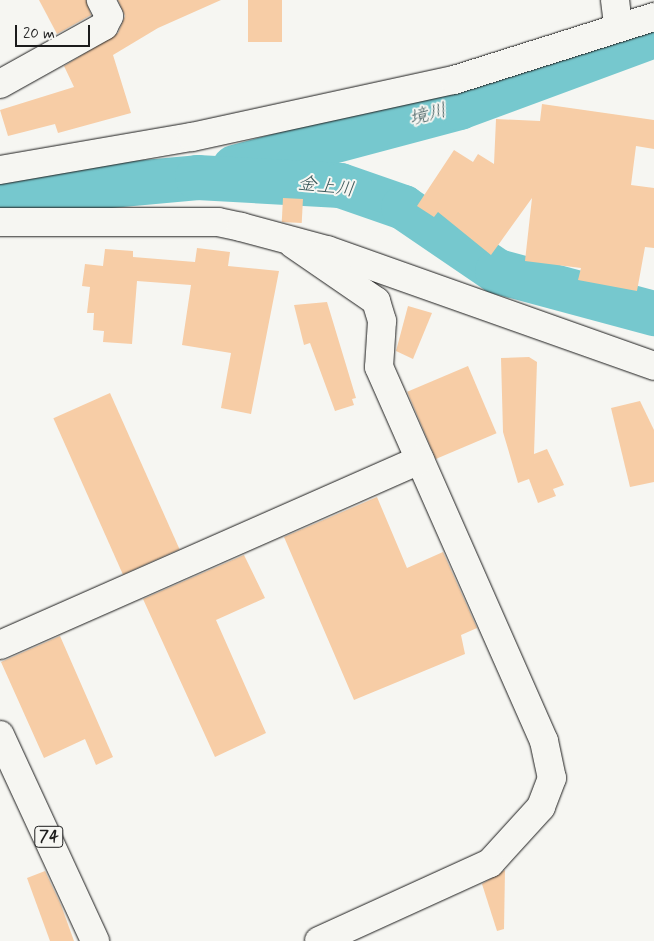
<!DOCTYPE html>
<html>
<head>
<meta charset="utf-8">
<style>
  body { margin:0 }
  #map { position:relative; width:654px; height:941px; overflow:hidden; background:#f6f6f2; font-family:Mynerve,"Klee One",sans-serif }
  div>[style] { position:absolute }
  .river>* { height:45px; margin:-22.5px; padding:0 22.5px; transform-origin:22.5px; border-radius:22.5px; background:#76c8ce }
  .building>* { inset:0; background:#f7cda6; transform-origin:0 0 }
  .roads { filter:drop-shadow(0 0 1px #1c1c1c) drop-shadow(0 0 1px #1c1c1c) }
  .street>* { height:28px; margin:-14px; padding:0 14px; transform-origin:14px; border-radius:14px; background:#f6f6f2 }
  .primary>* { height:28px; margin:-14px; padding:0 14px; transform-origin:14px; border-radius:14px; background:#f6f6f2 }
  span { translate:-50% -50%; white-space:nowrap; text-align:center; line-height:1.15; -webkit-text-stroke:4px #f6f6f2; paint-order:stroke }
  .shield-label span { padding:1px 4px; background:#f6f6f2; border:1px solid; border-radius:4px; -webkit-text-stroke-width:0 }
  .shield-label { font-size:16px; color:#1c1c1c; font-weight:700 }
  .water-label { font-size:19px; color:#3c585a; font-style:italic }
  .scale { position:absolute; left:15px; top:25px; width:75px; height:22px; box-sizing:border-box; border:2px solid #1c1c1c; border-top:0; padding-left:6px; font-size:15px; line-height:18px; white-space:nowrap; color:#1c1c1c; -webkit-text-stroke:4px #f6f6f2; paint-order:stroke }
</style>
</head>
<body>
<div id="map">
  <div class="river">
    <i style="left:234px;top:167px;width:233px;rotate:-14.9deg"></i>
    <i style="left:459px;top:107px;width:208px;rotate:-20.3deg"></i>
    <i style="left:0;top:195px;width:198px;rotate:-5.2deg"></i>
    <i style="left:197px;top:177px;width:143px;rotate:3.2deg"></i>
    <i style="left:340px;top:185px;width:67px;rotate:19.2deg"></i>
    <i style="left:403px;top:207px;width:114px;rotate:34.2deg"></i>
    <i style="left:497px;top:271px;width:163px;rotate:15deg"></i>
  </div>
  <div class="building">
    <i style="clip-path:polygon(39px 0,86px 0,91px 15px,57px 34px)"></i>
    <i style="clip-path:polygon(118px 0,221px 0,158px 28px,113px 55px,131px 113px,58px 133px,55px 124px,8px 136px,0 110px,74px 87px,64px 66px,118px 33px,125px 16px)"></i>
    <i style="left:248px;top:0;width:34px;height:42px"></i>
    <i style="clip-path:polygon(542px 104px,654px 120px,654px 149px,636px 146px,631px 185px,654px 188px,654px 248px,645px 247px,637px 291px,578px 280px,581px 268px,525px 261px,532px 198px,491px 255px,438px 212px,434px 217px,417px 206px,454px 150px,473px 162px,478px 154px,494px 164px,496px 119px,540px 121px)"></i>
    <i style="left:283px;top:198px;width:20px;height:24px;rotate:3deg"></i>
    <i style="clip-path:polygon(197px 248px,230px 252px,228px 266px,279px 271px,251px 414px,221px 408px,231px 353px,182px 345px,191px 285px,137px 281px,132px 344px,103px 342px,104px 331px,93px 330px,94px 313px,87px 313px,90px 287px,82px 286px,85px 264px,103px 266px,105px 249px,133px 251px,133px 257px,195px 262px)"></i>
    <i style="clip-path:polygon(327px 302px,356px 398px,352px 399px,354px 405px,335px 411px,310px 343px,304px 345px,294px 305px)"></i>
    <i style="clip-path:polygon(408px 306px,432px 313px,413px 359px,396px 351px)"></i>
    <i style="clip-path:polygon(529px 357px,537px 362px,534px 454px,547px 449px,564px 485px,553px 489px,556px 496px,538px 503px,529px 479px,518px 483px,503px 432px,501px 358px)"></i>
    <i style="left:468px;top:366px;width:73px;height:66px;rotate:67deg"></i>
    <i style="left:110px;top:393px;width:171px;height:62px;rotate:66deg"></i>
    <i style="clip-path:polygon(640px 401px,654px 430px,654px 482px,630px 487px,611px 408px)"></i>
    <i style="clip-path:polygon(377px 497px,407px 568px,443px 552px,477px 628px,461px 635px,465px 654px,354px 700px,284px 537px)"></i>
    <i style="clip-path:polygon(244px 555px,265px 598px,216px 620px,266px 733px,215px 757px,143px 599px)"></i>
    <i style="clip-path:polygon(60px 636px,113px 757px,96px 765px,85px 739px,44px 758px,1px 662px)"></i>
    <i style="clip-path:polygon(505px 870px,504px 929px,497px 931px,482px 884px)"></i>
    <i style="clip-path:polygon(45px 871px,61px 905px,74px 941px,50px 941px,27px 878px)"></i>
  </div>
  <div class="roads">
    <div class="street">
      <i style="left:615px;top:0;width:26px;rotate:83deg"></i>
      <i style="left:0;top:84px;width:119px;rotate:-29.1deg"></i>
      <i style="left:104px;top:26px;width:11px;rotate:-63deg"></i>
      <i style="left:109px;top:16px;width:18px;rotate:-117deg"></i>
      <i style="left:0;top:170px;width:195px;rotate:-9.8deg"></i>
      <i style="left:192px;top:137px;width:268px;rotate:-12.3deg"></i>
      <i style="left:454px;top:80px;width:210px;rotate:-17.5deg"></i>
      <i style="left:0;top:222px;width:218px"></i>
      <i style="left:218px;top:222px;width:24px;rotate:12deg"></i>
      <i style="left:241px;top:227px;width:89px;rotate:15deg"></i>
      <i style="left:327px;top:250px;width:347px;rotate:19.5deg"></i>
      <i style="left:293px;top:244px;width:101px;rotate:34.5deg"></i>
      <i style="left:376px;top:301px;width:21px;rotate:73deg"></i>
      <i style="left:382px;top:321px;width:46px;rotate:93.7deg"></i>
      <i style="left:379px;top:367px;width:409px;rotate:66.2deg"></i>
      <i style="left:544px;top:741px;width:38px;rotate:78deg"></i>
      <i style="left:552px;top:778px;width:31px;rotate:111deg"></i>
      <i style="left:541px;top:807px;width:76px;rotate:132.3deg"></i>
      <i style="left:490px;top:863px;width:188px;rotate:155.5deg"></i>
      <i style="left:0;top:645px;width:459px;rotate:-23.8deg"></i>
    </div>
    <div class="primary">
      <i style="left:0;top:735px;width:227px;rotate:65.2deg"></i>
    </div>
  </div>
  <div class="shield-label">
    <span style="left:49px;top:837px">74</span>
  </div>
  <div class="water-label">
    <span style="left:428px;top:115px;rotate:-15deg">境川</span>
    <span style="left:326px;top:187px;rotate:7deg">金上川</span>
  </div>
  <div class="scale">20 m</div>
</div>
</body>
</html>
